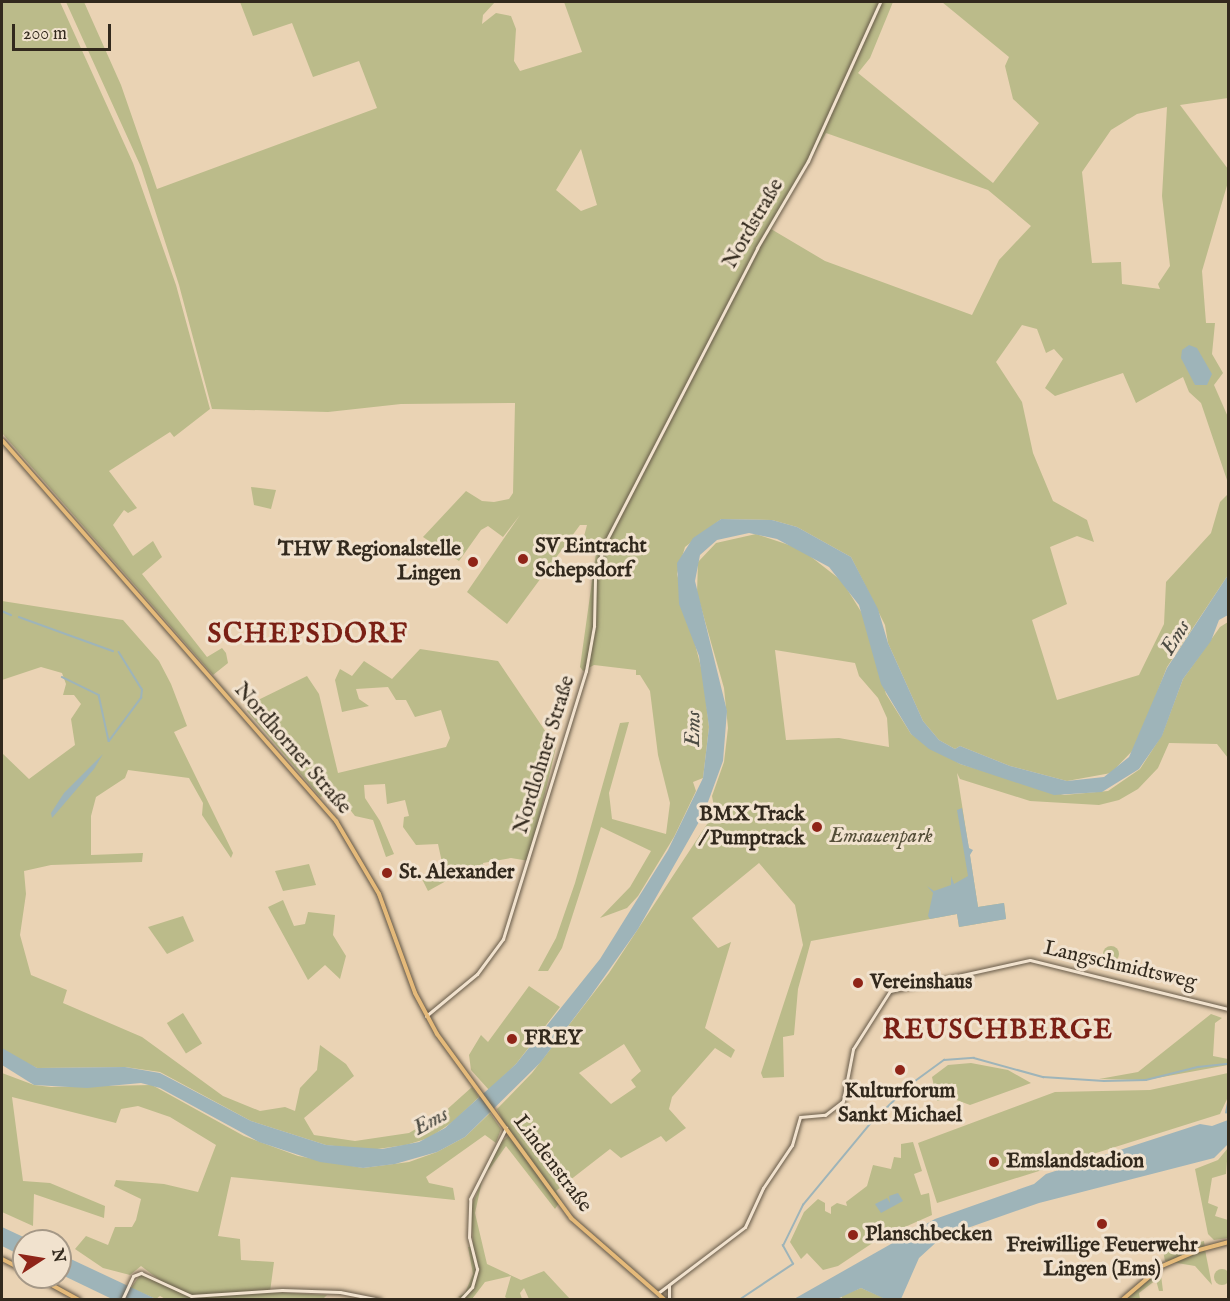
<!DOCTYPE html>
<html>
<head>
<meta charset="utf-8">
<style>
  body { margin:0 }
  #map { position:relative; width:1230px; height:1301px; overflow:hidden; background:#ead3b4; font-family:"IM FELL English",serif }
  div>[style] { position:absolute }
  .green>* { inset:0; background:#bbbb8a; transform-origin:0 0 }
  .round { border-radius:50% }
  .water>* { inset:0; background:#9eb4b9 }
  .stream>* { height:1.5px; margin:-0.75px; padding:0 0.75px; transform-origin:0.75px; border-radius:0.75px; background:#9eb4b9 }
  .roads { filter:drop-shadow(0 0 2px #605443) drop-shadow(0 0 2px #605443) }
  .minor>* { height:3px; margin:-1.5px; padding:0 1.5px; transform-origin:1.5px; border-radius:1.5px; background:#f1e2ce }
  .major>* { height:4px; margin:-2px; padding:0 2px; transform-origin:2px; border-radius:2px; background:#e5ba7a }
  .dots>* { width:16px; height:16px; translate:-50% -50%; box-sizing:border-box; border:3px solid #f1e2ce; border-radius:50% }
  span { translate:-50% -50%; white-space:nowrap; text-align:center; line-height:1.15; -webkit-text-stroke:6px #f1e2ce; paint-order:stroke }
  .street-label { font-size:21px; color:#32291d }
  .poi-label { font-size:21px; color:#32291d; font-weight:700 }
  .left { translate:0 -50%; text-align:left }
  .right { translate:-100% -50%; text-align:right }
  .park-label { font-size:21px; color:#544e38; font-style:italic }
  .water-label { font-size:22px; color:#4d4c44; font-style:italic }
  .district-label { font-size:27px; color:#7a1f14; font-weight:700; letter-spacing:1.5px }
  .frame { position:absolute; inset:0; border:3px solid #32291d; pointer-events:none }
  .north { position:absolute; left:12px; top:1229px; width:60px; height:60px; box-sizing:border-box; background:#f1e2ce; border:2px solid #a59887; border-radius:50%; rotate:78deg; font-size:16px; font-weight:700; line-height:24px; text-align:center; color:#32291d }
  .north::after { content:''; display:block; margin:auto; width:21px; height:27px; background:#8f2418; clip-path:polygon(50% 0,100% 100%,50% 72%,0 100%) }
  .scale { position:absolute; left:12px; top:24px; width:99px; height:27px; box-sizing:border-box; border:3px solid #32291d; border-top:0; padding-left:8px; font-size:18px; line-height:21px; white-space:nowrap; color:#32291d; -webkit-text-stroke:4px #f1e2ce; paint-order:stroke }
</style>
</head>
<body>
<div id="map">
  <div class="green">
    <i style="clip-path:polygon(2px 2px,60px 2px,133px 163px,176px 285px,210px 409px,174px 437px,170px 432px,109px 471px,137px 508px,128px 513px,124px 510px,113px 525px,133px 556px,153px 541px,162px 557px,142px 574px,207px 657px,222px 648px,226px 653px,228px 663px,213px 675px,2px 433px)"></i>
    <i style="clip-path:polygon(evenodd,66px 2px,84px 2px,121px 85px,157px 189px,377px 108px,359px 61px,313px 77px,292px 23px,253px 36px,240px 2px,495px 2px,483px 15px,482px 24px,496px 13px,511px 16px,516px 29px,514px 61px,520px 71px,582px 52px,564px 2px,893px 2px,870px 58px,858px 73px,993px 183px,1039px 123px,1013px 99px,1005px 66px,1009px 57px,942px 2px,1228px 2px,1228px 98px,1180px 105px,1228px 169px,1228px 182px,1202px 271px,1206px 323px,1215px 323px,1212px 354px,1223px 373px,1214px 385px,1228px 417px,1228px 483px,1201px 403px,1189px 392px,1183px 377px,1136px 403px,1123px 373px,1055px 396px,1045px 388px,1063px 359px,1054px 349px,1046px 353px,1037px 329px,1022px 325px,996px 362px,1022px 402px,1033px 453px,1053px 501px,1087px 520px,1094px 542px,1077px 536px,1050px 547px,1067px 604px,1032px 620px,1057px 700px,1139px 675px,1164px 624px,1166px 582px,1211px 533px,1220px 502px,1228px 494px,1228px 575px,1167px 667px,1136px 747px,1111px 773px,1067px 781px,1010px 766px,960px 746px,955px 749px,939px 740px,923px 721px,888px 643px,885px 625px,851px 557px,797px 527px,772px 520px,721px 519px,685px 547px,677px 574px,703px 675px,709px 727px,703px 778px,693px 782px,696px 791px,674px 837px,638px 896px,627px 908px,600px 918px,630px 887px,651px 851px,601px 827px,562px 948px,548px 971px,538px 971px,556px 938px,575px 883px,620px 723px,629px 722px,609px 793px,612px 819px,666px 834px,670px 803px,658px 755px,650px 691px,640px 675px,636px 675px,636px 670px,594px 665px,583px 671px,580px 667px,596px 553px,583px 540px,587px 525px,580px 525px,507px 624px,467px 592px,520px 515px,503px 537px,488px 526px,481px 530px,459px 561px,423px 537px,466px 491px,482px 501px,494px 502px,509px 499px,513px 493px,515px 403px,401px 404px,328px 412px,212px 409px,179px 285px,141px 167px,66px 2px,1167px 107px,1162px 196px,1170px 266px,1158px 284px,1160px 289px,1122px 284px,1121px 262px,1092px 263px,1082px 172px,1111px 130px,1137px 114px,1167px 107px,66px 2px,826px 133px,988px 190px,1031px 226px,999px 260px,972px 315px,825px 261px,771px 229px,826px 133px,66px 2px,581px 149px,597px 205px,581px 211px,556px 190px,581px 149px)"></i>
    <i style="clip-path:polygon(251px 487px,276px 490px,271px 509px,254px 505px)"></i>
    <i style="clip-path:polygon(evenodd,756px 534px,801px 549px,842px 581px,865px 618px,886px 694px,911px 734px,960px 764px,1064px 795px,1108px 791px,1140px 769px,1162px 735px,1183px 679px,1220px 627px,1228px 622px,1228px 758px,1217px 744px,1169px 743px,1158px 768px,1138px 789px,1119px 800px,1099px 805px,1030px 801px,960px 779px,957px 773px,978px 907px,1004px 903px,1006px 919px,959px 927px,957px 914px,811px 941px,798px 989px,794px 1035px,783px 1037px,784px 1077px,763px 1078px,761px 1073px,803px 945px,795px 905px,759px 863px,692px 918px,718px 948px,731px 942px,705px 1028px,735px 1050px,731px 1058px,715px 1048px,672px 1097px,669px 1109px,686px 1128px,666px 1142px,661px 1136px,621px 1158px,610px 1149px,556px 1191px,561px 1200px,555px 1209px,506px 1146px,489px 1170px,486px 1169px,501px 1142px,510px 1135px,497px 1109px,532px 1073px,609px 973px,715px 812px,712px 796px,724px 762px,728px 728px,724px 688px,697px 593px,698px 562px,716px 543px,756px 534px,775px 650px,855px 663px,859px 676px,878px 698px,887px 718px,889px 747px,839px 738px,786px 740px,775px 650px,756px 534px,624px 1044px,641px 1071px,631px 1080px,636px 1087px,611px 1104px,579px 1073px,624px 1044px)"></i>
    <i style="clip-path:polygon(2px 601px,123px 620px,159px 661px,171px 684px,187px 726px,174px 732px,233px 853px,231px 858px,202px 815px,203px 803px,189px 778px,128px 770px,125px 778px,96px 797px,91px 816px,91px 855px,143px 853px,142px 862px,51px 865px,24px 871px,26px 894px,20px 935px,31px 975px,67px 990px,63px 1003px,142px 1037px,223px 1096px,260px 1111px,285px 1107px,295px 1111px,300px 1088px,317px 1070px,320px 1045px,346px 1064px,354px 1076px,304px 1118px,314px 1135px,355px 1141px,409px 1133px,443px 1113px,472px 1087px,479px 1097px,454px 1121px,429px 1138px,406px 1145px,370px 1150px,326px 1145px,251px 1121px,160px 1072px,125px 1067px,37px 1068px,5px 1053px,2px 1048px,2px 753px,29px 779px,75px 745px,71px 719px,81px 704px,74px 695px,63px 695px,66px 684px,62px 673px,41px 667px,2px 680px)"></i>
    <i style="clip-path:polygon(420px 649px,498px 661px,556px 747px,529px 861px,511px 858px,483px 863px,484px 872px,457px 875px,428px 891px,421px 877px,443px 867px,438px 844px,416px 845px,403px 827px,404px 817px,409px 816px,405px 800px,387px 804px,385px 784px,364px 785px,365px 798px,380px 821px,394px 854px,386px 857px,373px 820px,355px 816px,336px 792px,320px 797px,247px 711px,252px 703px,307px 676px,319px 694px,338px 773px,446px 747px,450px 738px,441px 710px,415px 717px,406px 700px,396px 700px,388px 687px,356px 689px,359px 699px,369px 706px,342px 712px,335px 680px,340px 669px,352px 676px,364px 661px,392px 679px)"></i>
    <i style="clip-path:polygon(309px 864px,316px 885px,283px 891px,275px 871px)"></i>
    <i style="clip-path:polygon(283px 900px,294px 926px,305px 924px,308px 912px,335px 915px,333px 935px,346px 956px,340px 979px,325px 965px,308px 980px,268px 907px)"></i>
    <i style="clip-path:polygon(183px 916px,194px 941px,167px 954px,148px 927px)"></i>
    <i class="round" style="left:1103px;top:946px;width:16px;height:16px"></i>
    <i style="clip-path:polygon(529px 986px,560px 1007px,516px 1064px,489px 1090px,471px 1070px,469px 1055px,481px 1035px,488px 1042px)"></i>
    <i style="left:183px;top:1013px;width:36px;height:19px;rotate:58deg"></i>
    <i style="clip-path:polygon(1211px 1014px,1222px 1018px,1215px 1023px,1213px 1056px,1228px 1059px,1228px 1065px,1146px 1080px,1099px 1079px,1138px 1072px)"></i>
    <i style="clip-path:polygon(971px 1063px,1008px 1070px,1031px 1083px,970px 1105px,951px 1098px,937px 1101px,932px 1077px,948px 1065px)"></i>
    <i style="clip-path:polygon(2px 1073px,34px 1085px,51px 1087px,152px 1085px,244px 1136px,298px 1156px,363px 1168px,409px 1162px,437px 1152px,465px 1137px,490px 1113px,501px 1129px,496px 1143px,485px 1135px,426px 1177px,429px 1183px,453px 1188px,455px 1200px,231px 1177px,218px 1236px,240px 1239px,241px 1260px,274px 1262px,270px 1292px,327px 1295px,323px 1299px,167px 1300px,160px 1296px,156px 1299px,131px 1288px,140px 1275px,161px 1281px,141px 1266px,130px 1275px,103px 1268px,75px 1249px,86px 1236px,108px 1245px,115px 1227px,132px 1227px,136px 1220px,141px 1199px,114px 1186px,116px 1180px,164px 1184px,198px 1192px,216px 1145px,170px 1117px,138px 1106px,121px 1109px,116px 1123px,12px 1097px,23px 1181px,50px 1183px,105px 1206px,104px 1218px,34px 1194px,33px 1226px,2px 1212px)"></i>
    <i style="clip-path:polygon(1228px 1073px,1228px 1097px,1220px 1114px,937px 1203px,918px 1143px,1055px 1092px,1150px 1090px)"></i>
    <i style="clip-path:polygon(913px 1142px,922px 1171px,914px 1174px,921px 1195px,929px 1193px,932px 1215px,880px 1238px,838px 1266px,823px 1270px,807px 1253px,801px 1259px,790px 1242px,804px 1212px,818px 1199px,825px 1203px,825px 1211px,831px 1214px,831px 1207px,837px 1203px,847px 1206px,846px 1202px,867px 1186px,873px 1165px,891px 1169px,894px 1157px,901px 1158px,901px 1144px)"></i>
    <i style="clip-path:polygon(1228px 1148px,1226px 1174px,1212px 1178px,1208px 1203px,1218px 1207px,1215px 1216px,1228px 1220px,1228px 1238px,1214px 1240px,1208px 1234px,1195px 1169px,1218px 1160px)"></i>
    <i style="clip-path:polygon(482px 1181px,475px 1213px,487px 1264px,521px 1280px,544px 1271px,570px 1299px,529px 1299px,524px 1288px,520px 1293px,522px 1299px,508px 1299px,505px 1297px,511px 1276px,485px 1282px,472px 1299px,458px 1297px,465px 1293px,473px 1274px,468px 1247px,473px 1246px,471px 1207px)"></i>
    <i style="clip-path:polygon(1204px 1241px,1206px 1255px,1212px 1285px,1195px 1266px,1165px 1261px,1163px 1251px)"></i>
    <i style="clip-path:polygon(1160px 1267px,1163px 1291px,1159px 1291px,1156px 1280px,1139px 1293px,1140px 1299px,1122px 1300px)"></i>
    <i class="round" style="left:1214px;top:1269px;width:16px;height:16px"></i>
    <i style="clip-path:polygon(861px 1288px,884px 1298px,885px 1299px,843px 1299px,841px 1296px)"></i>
  </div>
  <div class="water">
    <i style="clip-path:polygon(1189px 345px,1197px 348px,1212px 374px,1207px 385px,1195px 385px,1181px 358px,1182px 350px)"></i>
    <i style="clip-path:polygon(721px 519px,772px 520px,797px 527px,851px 557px,878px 609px,888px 643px,923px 721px,939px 740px,955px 749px,960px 746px,1010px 766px,1067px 781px,1104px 777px,1129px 757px,1167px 668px,1228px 575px,1228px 615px,1219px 620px,1211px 641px,1183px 679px,1162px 736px,1139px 769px,1102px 792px,1054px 795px,960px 764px,929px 749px,911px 734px,881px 684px,859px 605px,829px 567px,777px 539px,749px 533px,717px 540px,700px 555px,695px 581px,727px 711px,723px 761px,704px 813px,638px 929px,590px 997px,540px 1063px,465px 1137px,437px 1152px,395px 1164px,363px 1168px,320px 1162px,259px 1142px,160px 1088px,141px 1083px,87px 1088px,34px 1085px,2px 1065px,2px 1048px,37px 1068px,125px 1067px,160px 1073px,251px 1121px,326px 1145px,382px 1149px,419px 1142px,445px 1128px,516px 1064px,600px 959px,668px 850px,703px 778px,709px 727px,699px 656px,679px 604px,677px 563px,693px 538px)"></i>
    <i style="clip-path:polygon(103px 754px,94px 769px,52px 818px,51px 813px,64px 793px)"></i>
    <i style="clip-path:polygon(962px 808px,969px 848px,973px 850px,970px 855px,978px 907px,1004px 903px,1006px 919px,959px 927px,957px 914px,930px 919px,928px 916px,933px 893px,927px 886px,934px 891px,951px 885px,951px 876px,954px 884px,968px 876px,957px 810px)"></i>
    <i style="clip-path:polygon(1228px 1120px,1228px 1144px,1214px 1158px,1039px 1203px,942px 1237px,919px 1258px,901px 1299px,885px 1299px,861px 1288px,837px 1299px,794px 1299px,935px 1219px,1034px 1184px,1046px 1174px,1200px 1124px,1212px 1126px)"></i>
    <i style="clip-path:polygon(898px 1193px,903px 1201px,881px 1213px,875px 1204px,887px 1198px,890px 1203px,889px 1196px)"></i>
    <i style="clip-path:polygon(2px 1227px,32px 1241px,24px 1241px,24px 1257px,2px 1246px)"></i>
    <i style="clip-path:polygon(60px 1254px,156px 1299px,112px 1299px,60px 1274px)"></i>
  </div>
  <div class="stream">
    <i style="left:2px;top:611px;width:10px;rotate:24deg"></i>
    <i style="left:19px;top:617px;width:100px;rotate:19.9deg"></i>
    <i style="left:62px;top:677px;width:41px;rotate:25.9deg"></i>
    <i style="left:99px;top:695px;width:47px;rotate:77.7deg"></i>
    <i style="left:109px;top:741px;width:54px;rotate:-53.3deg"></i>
    <i style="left:141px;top:698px;width:8px;rotate:-83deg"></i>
    <i style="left:142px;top:690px;width:44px;rotate:-121.9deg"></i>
    <i style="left:1226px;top:1113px;width:10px;rotate:-79deg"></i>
    <i style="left:739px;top:1300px;width:65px;rotate:-33.7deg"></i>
    <i style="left:793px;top:1264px;width:21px;rotate:-119deg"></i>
    <i style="left:783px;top:1246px;width:46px;rotate:-64deg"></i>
    <i style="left:803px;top:1205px;width:105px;rotate:-50.4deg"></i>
    <i style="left:870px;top:1124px;width:57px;rotate:-44.3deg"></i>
    <i style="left:911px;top:1084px;width:41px;rotate:-36deg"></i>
    <i style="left:944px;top:1060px;width:30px;rotate:-4deg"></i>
    <i style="left:974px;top:1058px;width:72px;rotate:15.4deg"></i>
    <i style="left:1043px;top:1077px;width:61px;rotate:3.8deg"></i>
    <i style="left:1104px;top:1081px;width:42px;rotate:-1.4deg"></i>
    <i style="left:1146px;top:1080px;width:54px;rotate:-14deg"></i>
    <i style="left:1198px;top:1067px;width:30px;rotate:-6deg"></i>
  </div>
  <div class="roads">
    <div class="minor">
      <i style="left:426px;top:1016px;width:66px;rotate:-39.5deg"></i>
      <i style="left:477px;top:974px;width:44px;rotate:-53.4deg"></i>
      <i style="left:503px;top:939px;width:281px;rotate:-72.8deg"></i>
      <i style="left:586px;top:671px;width:46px;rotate:-79.9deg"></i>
      <i style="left:594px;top:626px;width:48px;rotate:-88.8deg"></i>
      <i style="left:595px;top:578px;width:34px;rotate:-75deg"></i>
      <i style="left:604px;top:545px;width:334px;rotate:-62.7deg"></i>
      <i style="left:757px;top:248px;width:101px;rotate:-59.6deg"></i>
      <i style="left:808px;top:161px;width:175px;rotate:-65.6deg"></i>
      <i style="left:669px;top:1285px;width:15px;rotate:90deg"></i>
      <i style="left:658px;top:1293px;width:109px;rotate:-37.2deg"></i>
      <i style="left:745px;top:1227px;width:43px;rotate:-65.2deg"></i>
      <i style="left:763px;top:1188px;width:52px;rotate:-56deg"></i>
      <i style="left:792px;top:1145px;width:29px;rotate:-74deg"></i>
      <i style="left:800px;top:1117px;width:25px;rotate:-5deg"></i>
      <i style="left:825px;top:1115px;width:23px;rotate:-38deg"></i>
      <i style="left:843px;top:1101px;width:53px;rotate:-79.1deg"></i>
      <i style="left:853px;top:1049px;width:69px;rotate:-57.5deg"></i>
      <i style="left:890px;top:991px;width:143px;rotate:-12.5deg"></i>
      <i style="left:1030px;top:960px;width:204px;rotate:13.9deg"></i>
      <i style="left:122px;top:1300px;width:26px;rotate:-65deg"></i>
      <i style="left:133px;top:1276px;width:9px;rotate:-21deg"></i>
      <i style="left:141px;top:1273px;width:55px;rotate:24.7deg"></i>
      <i style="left:191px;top:1296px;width:91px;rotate:-3.8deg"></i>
      <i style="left:282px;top:1290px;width:58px;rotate:2deg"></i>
      <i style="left:340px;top:1292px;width:41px;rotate:11.3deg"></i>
      <i style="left:460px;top:1300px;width:18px;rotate:-47deg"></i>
      <i style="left:472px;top:1287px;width:19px;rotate:-74deg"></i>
      <i style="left:477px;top:1269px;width:33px;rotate:-104deg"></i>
      <i style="left:469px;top:1237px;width:38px;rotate:-88deg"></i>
      <i style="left:470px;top:1199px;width:80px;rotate:-63.1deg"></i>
    </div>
    <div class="major">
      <i style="left:2px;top:440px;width:507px;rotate:48.76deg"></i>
      <i style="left:336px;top:821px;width:85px;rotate:59.5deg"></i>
      <i style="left:379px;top:894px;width:105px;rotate:70deg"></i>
      <i style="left:415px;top:993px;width:47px;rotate:61.8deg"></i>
      <i style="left:437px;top:1034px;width:228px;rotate:53.9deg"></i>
      <i style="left:571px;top:1218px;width:125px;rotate:41.1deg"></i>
      <i style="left:2px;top:1259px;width:25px;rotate:27deg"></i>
      <i style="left:37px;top:1277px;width:48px;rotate:28.7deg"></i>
      <i style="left:1122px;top:1300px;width:52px;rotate:-40.4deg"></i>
      <i style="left:1162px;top:1266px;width:40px;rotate:-23.4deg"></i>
      <i style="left:1199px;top:1250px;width:30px;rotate:-15deg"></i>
    </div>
  </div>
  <div class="dots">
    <i style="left:523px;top:559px;background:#8f2418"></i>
    <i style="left:473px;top:562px;background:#8f2418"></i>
    <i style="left:817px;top:827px;background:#8f2418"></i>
    <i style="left:387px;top:873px;background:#8f2418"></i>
    <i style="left:858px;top:983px;background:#8f2418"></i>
    <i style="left:512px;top:1039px;background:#8f2418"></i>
    <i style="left:900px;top:1070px;background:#8f2418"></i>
    <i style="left:994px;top:1162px;background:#8f2418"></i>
    <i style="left:1102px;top:1224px;background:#8f2418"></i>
    <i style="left:853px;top:1235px;background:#8f2418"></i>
  </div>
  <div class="street-label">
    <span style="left:754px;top:224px;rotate:-60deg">Nordstraße</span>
    <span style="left:292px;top:749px;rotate:49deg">Nordhorner Straße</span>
    <span style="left:545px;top:755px;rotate:-73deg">Nordlohner Straße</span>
    <span style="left:1120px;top:966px;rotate:13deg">Langschmidtsweg</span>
    <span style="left:552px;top:1164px;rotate:53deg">Lindenstraße</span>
  </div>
  <div class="poi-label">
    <span class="left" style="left:535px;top:559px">SV Eintracht<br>Schepsdorf</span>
    <span class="right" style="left:461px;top:562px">THW Regionalstelle<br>Lingen</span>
    <span class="right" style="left:805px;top:827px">BMX Track<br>/ Pumptrack</span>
    <span class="left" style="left:399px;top:873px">St. Alexander</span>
    <span class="left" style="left:870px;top:983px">Vereinshaus</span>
    <span class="left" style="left:524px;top:1039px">FREY</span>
    <span style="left:900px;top:1104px">Kulturforum<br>Sankt Michael</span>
    <span class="left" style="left:1006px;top:1162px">Emslandstadion</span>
    <span class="left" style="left:865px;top:1235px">Planschbecken</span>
    <span style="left:1102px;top:1258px">Freiwillige Feuerwehr<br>Lingen (Ems)</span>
  </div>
  <div class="park-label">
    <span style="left:881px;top:837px">Emsauenpark</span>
  </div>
  <div class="water-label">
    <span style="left:1176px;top:638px;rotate:-58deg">Ems</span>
    <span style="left:694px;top:729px;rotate:-89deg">Ems</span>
    <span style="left:431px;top:1122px;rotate:-29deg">Ems</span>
  </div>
  <div class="district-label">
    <span style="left:308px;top:636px">SCHEPSDORF</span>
    <span style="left:998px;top:1032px">REUSCHBERGE</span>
  </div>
  <div class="frame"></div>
  <div class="north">N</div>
  <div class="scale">200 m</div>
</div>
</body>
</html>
